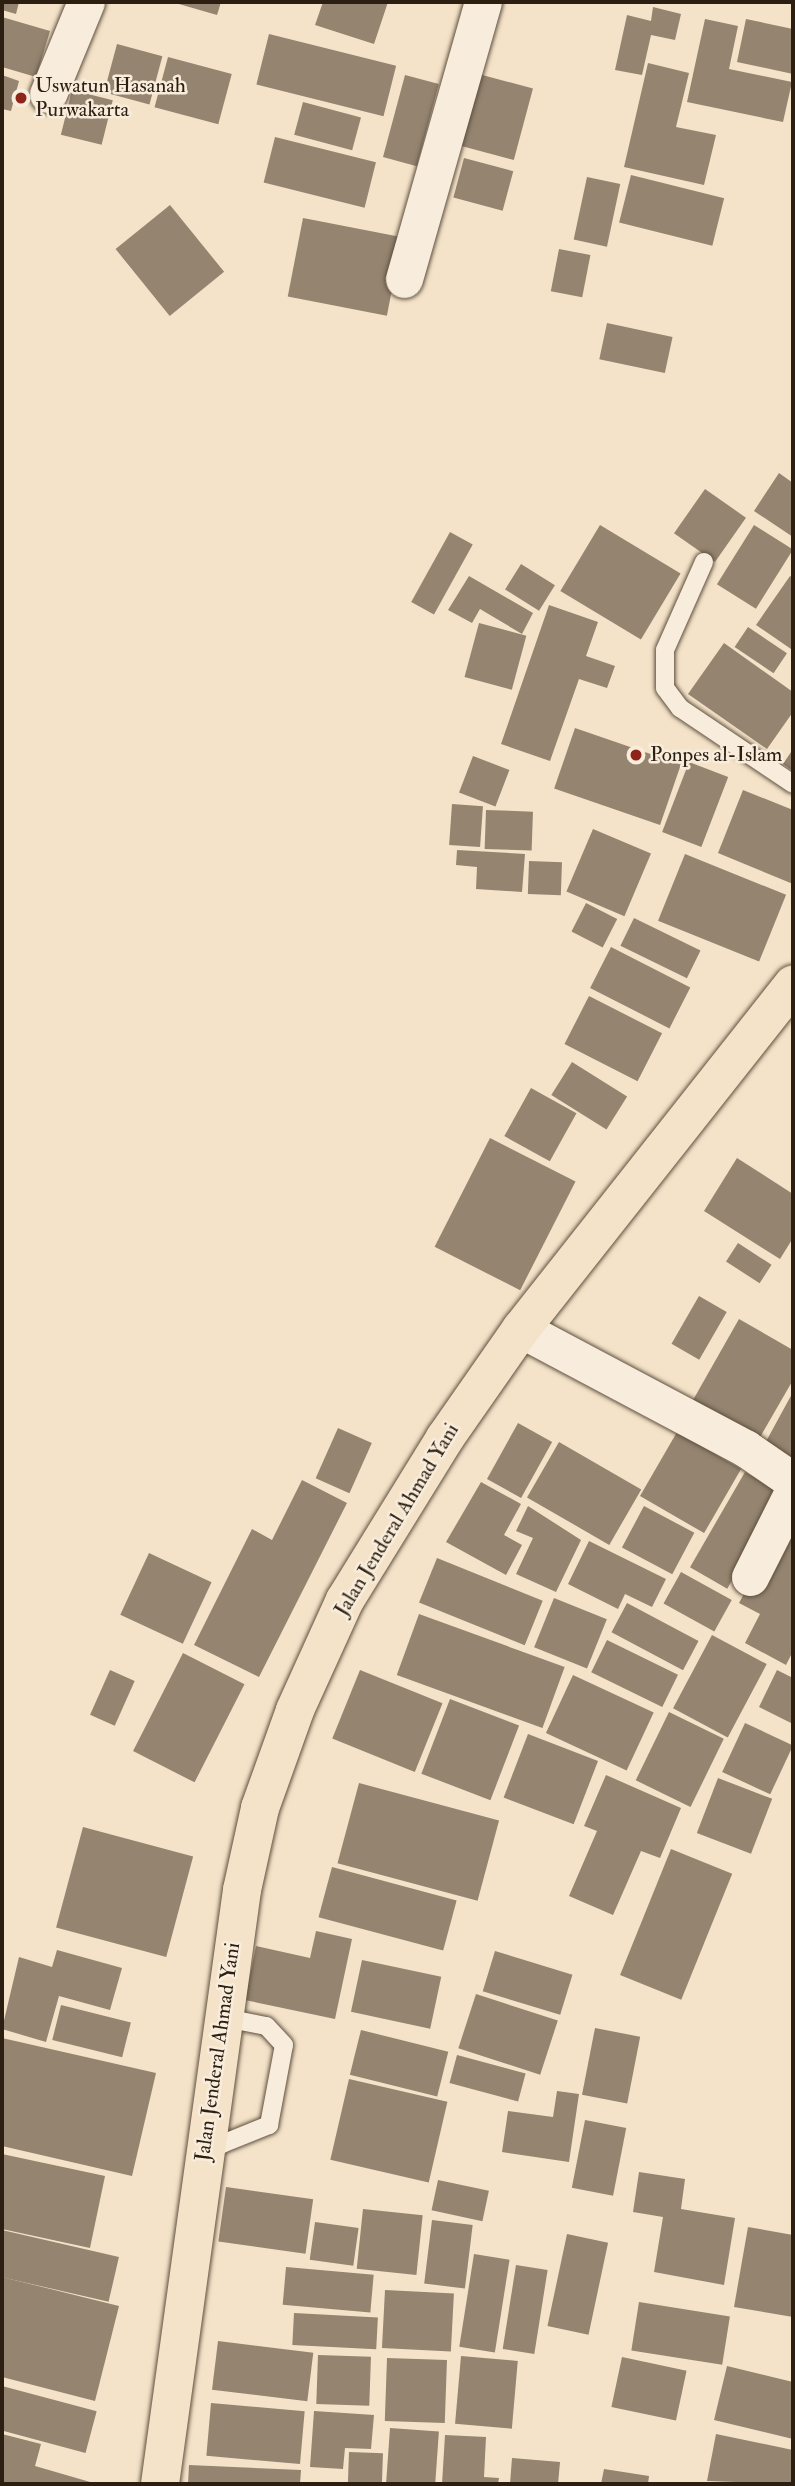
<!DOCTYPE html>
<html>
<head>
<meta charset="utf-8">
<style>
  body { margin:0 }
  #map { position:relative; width:795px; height:2486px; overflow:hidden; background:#f4e3c9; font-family:"IM FELL Double Pica",serif }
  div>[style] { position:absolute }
  .building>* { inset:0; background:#948470; transform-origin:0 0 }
  .roads { filter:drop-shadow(0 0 2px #5e4f3e) drop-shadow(0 0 2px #5e4f3e) }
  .service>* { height:18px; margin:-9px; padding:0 9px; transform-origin:9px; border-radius:9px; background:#f8eddc }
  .minor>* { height:37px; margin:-18.5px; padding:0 18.5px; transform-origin:18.5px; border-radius:18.5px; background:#f8eddc }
  .trunk>* { height:38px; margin:-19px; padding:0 19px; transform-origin:19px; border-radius:19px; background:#f4e3c9 }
  .dots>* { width:19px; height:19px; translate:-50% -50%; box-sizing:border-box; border:4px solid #f8eddc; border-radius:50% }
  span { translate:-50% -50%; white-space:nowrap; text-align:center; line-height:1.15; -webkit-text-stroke:5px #f8eddc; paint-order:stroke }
  .poi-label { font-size:21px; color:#2c1e10 }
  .left { translate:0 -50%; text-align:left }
  .street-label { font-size:21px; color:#2c1e10 }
  .frame { position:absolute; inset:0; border:4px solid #2c1e10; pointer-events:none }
</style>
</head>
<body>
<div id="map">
  <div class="building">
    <i style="clip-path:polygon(2px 2px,19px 2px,16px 14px,2px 10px)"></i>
    <i style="clip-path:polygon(172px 2px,221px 2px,217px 15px)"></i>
    <i style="clip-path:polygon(323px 2px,388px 2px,374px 44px,315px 25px)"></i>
    <i style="clip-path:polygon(653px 7px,681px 14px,675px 40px,651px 35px,642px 75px,615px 70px,627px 15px,651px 21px)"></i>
    <i style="clip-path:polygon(2px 17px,50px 31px,36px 77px,2px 67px)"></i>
    <i style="clip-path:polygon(705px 19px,738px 26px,729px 69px,792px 82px,783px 122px,687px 102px)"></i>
    <i style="clip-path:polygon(746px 19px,793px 29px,793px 74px,737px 62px)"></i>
    <i style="left:269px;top:34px;width:131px;height:52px;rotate:14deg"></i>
    <i style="left:117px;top:44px;width:47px;height:50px;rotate:15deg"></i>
    <i style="left:168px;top:57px;width:66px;height:52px;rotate:15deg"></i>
    <i style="clip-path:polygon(648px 63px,689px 73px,676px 127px,716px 135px,704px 185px,624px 167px)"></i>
    <i style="left:475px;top:73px;width:60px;height:74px;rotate:15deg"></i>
    <i style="clip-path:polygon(2px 75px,19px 81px,11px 111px,2px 109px)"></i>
    <i style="left:405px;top:75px;width:35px;height:85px;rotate:15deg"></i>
    <i style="left:72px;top:90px;width:42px;height:46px;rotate:14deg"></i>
    <i style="left:303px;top:102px;width:60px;height:34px;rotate:15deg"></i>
    <i style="left:275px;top:137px;width:104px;height:47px;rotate:14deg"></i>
    <i style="left:464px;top:158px;width:51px;height:41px;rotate:15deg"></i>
    <i style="left:631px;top:175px;width:96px;height:49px;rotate:14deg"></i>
    <i style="left:587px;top:177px;width:34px;height:64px;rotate:12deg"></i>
    <i style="left:170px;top:205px;width:86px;height:70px;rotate:51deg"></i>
    <i style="left:303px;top:218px;width:101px;height:80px;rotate:11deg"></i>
    <i style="left:559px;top:249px;width:32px;height:43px;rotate:11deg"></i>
    <i style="left:607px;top:323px;width:67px;height:37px;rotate:12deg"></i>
    <i style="clip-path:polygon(779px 473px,793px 483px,793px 537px,754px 511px)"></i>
    <i style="left:705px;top:489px;width:50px;height:54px;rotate:35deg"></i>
    <i style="left:600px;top:525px;width:94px;height:77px;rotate:31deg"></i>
    <i style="left:754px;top:525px;width:46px;height:70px;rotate:32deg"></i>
    <i style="left:450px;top:532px;width:26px;height:80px;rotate:29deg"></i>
    <i style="left:521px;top:564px;width:40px;height:30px;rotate:32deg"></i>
    <i style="clip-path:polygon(469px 576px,533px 613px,522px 634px,480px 609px,472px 623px,448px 610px)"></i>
    <i style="clip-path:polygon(790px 576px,793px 578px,791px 649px,756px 625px)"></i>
    <i style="clip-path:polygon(549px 605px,598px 622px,586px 656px,615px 666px,607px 688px,579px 679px,550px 761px,501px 744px)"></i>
    <i style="left:479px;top:623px;width:49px;height:56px;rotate:15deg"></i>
    <i style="left:748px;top:627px;width:47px;height:24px;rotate:34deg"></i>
    <i style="clip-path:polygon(724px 643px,793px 692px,793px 712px,767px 749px,688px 694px)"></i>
    <i style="left:575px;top:728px;width:112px;height:64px;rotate:19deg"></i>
    <i style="clip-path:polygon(793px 749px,793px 771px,783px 764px)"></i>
    <i style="left:473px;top:756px;width:39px;height:39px;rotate:21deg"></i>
    <i style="left:689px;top:762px;width:42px;height:75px;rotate:21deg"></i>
    <i style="clip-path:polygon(743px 790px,793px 810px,793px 884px,718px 853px)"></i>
    <i style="left:452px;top:804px;width:31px;height:41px;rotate:4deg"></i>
    <i style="left:486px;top:810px;width:47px;height:39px;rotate:2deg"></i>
    <i style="left:593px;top:829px;width:63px;height:68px;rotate:23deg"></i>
    <i style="clip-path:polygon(457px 850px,525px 854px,522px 892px,476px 889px,477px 867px,456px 865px)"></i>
    <i style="left:685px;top:854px;width:109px;height:72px;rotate:22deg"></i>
    <i style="left:529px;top:861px;width:33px;height:33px;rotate:2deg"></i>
    <i style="left:586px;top:903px;width:35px;height:32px;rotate:27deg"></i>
    <i style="left:634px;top:918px;width:74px;height:31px;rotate:26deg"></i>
    <i style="left:611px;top:947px;width:89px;height:46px;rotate:27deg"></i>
    <i style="left:589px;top:996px;width:82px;height:54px;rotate:27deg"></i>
    <i style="left:572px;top:1062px;width:65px;height:39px;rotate:32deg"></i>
    <i style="left:531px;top:1088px;width:52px;height:55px;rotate:29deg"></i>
    <i style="left:490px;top:1138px;width:96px;height:122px;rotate:27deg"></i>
    <i style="clip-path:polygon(737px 1158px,793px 1194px,793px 1238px,780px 1259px,704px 1211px)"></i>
    <i style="left:738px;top:1243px;width:40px;height:22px;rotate:33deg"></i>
    <i style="left:699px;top:1296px;width:32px;height:55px;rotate:30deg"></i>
    <i style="clip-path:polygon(739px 1319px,793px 1350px,793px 1380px,759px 1439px,693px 1400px)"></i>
    <i style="clip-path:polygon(793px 1392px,793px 1463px,763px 1447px)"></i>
    <i style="left:518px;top:1423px;width:39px;height:64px;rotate:29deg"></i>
    <i style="left:338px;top:1428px;width:37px;height:55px;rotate:24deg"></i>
    <i style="left:677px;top:1432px;width:74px;height:74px;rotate:30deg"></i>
    <i style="left:559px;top:1442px;width:95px;height:64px;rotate:30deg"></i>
    <i style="left:745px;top:1472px;width:43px;height:110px;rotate:30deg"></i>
    <i style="clip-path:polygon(302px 1480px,347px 1503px,259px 1677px,194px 1645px,252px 1529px,272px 1540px)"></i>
    <i style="clip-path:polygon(481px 1482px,521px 1504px,504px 1535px,522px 1545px,506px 1575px,446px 1542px)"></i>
    <i style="clip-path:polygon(528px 1506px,581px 1540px,556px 1592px,516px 1574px,533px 1538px,516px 1531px)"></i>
    <i style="left:644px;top:1506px;width:57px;height:47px;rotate:28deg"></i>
    <i style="clip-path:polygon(782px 1523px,793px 1529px,793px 1651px,786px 1665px,745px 1643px,760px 1614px,739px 1603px)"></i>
    <i style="clip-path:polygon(589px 1541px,666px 1579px,652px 1607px,625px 1594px,618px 1609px,568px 1584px)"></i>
    <i style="left:149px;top:1553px;width:69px;height:68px;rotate:25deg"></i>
    <i style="left:437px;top:1558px;width:114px;height:48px;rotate:22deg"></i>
    <i style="left:681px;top:1572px;width:58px;height:36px;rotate:29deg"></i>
    <i style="left:554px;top:1598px;width:57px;height:53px;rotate:22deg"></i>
    <i style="left:627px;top:1603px;width:81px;height:33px;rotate:28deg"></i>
    <i style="left:419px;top:1614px;width:155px;height:65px;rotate:20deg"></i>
    <i style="left:712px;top:1635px;width:62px;height:83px;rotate:28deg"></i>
    <i style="left:607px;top:1640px;width:79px;height:36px;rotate:26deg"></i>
    <i style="left:183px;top:1653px;width:69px;height:110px;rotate:27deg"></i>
    <i style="left:110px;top:1670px;width:27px;height:49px;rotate:24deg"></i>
    <i style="left:360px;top:1670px;width:89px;height:74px;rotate:22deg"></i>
    <i style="clip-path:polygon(777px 1670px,793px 1678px,793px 1724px,759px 1707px)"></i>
    <i style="left:573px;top:1675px;width:89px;height:64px;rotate:25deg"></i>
    <i style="left:450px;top:1699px;width:74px;height:80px;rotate:21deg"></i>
    <i style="left:669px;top:1712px;width:61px;height:76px;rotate:26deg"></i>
    <i style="left:745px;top:1723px;width:53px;height:54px;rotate:25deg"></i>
    <i style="left:528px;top:1734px;width:75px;height:68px;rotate:21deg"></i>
    <i style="clip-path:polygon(606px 1775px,681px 1808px,660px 1858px,641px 1851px,613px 1915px,569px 1896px,597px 1831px,584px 1826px)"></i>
    <i style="left:718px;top:1778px;width:58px;height:59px;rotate:21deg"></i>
    <i style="left:359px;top:1783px;width:145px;height:83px;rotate:15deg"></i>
    <i style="left:83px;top:1827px;width:114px;height:104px;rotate:15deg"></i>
    <i style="left:671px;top:1849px;width:66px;height:136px;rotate:22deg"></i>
    <i style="left:332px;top:1867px;width:129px;height:52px;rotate:15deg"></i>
    <i style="clip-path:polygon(316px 1931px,352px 1939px,335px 2019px,245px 2000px,256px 1946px,310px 1958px)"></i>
    <i style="clip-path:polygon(57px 1950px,122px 1968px,110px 2010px,59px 1996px,46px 2042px,2px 2029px,19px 1957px,52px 1967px)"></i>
    <i style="left:495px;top:1951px;width:81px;height:42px;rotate:17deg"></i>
    <i style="left:362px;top:1960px;width:81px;height:53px;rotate:12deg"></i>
    <i style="left:476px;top:1994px;width:86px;height:57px;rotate:18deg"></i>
    <i style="left:61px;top:2005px;width:72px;height:36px;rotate:14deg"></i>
    <i style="left:595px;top:2028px;width:46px;height:68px;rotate:11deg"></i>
    <i style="left:361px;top:2030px;width:90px;height:46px;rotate:14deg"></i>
    <i style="clip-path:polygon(2px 2038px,156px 2073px,132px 2176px,2px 2146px)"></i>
    <i style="left:457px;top:2055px;width:71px;height:29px;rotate:15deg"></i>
    <i style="left:349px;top:2079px;width:101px;height:83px;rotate:13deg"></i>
    <i style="clip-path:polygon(557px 2091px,579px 2094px,569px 2162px,502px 2152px,508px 2111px,553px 2117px)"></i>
    <i style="left:585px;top:2120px;width:42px;height:69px;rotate:11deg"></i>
    <i style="clip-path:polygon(2px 2154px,105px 2176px,90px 2248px,2px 2229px)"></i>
    <i style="clip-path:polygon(639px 2172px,685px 2179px,681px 2209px,735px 2218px,724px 2285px,654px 2272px,663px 2217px,633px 2212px)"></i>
    <i style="left:438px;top:2180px;width:52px;height:31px;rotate:12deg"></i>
    <i style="left:226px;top:2187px;width:88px;height:55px;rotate:8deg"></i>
    <i style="left:363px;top:2209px;width:60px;height:60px;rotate:6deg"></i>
    <i style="left:432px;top:2220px;width:41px;height:64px;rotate:7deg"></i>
    <i style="left:315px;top:2222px;width:44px;height:38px;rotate:8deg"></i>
    <i style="clip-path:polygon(748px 2227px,793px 2235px,793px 2317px,734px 2307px)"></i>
    <i style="left:2px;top:2230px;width:120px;height:46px;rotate:13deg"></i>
    <i style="left:567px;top:2234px;width:42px;height:94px;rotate:12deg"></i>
    <i style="left:474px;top:2254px;width:36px;height:94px;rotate:9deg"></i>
    <i style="left:516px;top:2265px;width:32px;height:85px;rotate:9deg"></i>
    <i style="left:286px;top:2267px;width:88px;height:38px;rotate:5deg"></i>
    <i style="clip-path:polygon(2px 2277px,119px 2306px,95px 2401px,2px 2377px)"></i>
    <i style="left:385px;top:2290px;width:69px;height:58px;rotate:3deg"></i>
    <i style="left:639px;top:2302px;width:92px;height:49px;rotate:9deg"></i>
    <i style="left:294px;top:2313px;width:84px;height:32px;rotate:3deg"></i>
    <i style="left:218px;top:2341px;width:96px;height:49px;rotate:7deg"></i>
    <i style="left:318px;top:2355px;width:53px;height:49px;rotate:2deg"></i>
    <i style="left:461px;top:2356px;width:57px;height:68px;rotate:5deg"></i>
    <i style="left:622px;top:2357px;width:66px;height:51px;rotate:12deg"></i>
    <i style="left:387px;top:2358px;width:60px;height:63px;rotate:2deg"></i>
    <i style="clip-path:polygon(727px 2366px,793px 2382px,793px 2439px,714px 2420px)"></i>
    <i style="left:2px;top:2386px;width:98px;height:43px;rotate:15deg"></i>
    <i style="left:211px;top:2403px;width:94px;height:53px;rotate:5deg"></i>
    <i style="clip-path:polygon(314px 2411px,374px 2415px,371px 2449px,345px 2448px,343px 2469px,310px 2467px)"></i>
    <i style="left:390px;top:2428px;width:49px;height:56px;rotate:4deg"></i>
    <i style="clip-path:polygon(2px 2434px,41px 2444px,35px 2466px,97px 2484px,2px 2483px)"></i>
    <i style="clip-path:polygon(716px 2434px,793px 2450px,793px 2484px,707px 2481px)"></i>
    <i style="clip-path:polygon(445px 2435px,486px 2437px,484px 2477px,499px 2478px,498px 2484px,442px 2484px)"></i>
    <i style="left:349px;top:2452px;width:34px;height:32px;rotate:2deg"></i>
    <i style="clip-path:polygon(512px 2458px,560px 2462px,558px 2484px,510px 2484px)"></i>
    <i style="clip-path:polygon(189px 2465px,301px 2470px,300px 2484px,188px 2484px)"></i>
    <i style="clip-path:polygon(604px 2469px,649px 2476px,648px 2484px,601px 2484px)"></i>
  </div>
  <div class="roads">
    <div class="service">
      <i style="left:704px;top:562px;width:96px;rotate:113.9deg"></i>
      <i style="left:665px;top:650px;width:38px;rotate:90deg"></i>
      <i style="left:665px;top:688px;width:25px;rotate:53deg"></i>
      <i style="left:680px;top:708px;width:136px;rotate:33.9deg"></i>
      <i style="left:205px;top:2142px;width:17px;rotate:7deg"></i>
      <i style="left:222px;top:2144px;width:51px;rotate:-22deg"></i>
      <i style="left:269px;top:2125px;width:81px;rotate:-79.4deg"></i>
      <i style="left:284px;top:2045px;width:26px;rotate:-133deg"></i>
      <i style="left:266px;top:2026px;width:47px;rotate:-168.9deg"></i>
    </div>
    <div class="minor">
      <i style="left:48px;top:94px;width:100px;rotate:-67.6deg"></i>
      <i style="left:404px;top:279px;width:288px;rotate:-74.1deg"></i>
      <i style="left:521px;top:1329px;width:254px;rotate:28deg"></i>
      <i style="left:745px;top:1448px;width:58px;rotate:34.5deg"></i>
      <i style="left:750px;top:1577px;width:95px;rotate:-63.2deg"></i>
    </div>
    <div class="trunk">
      <i style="left:160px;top:2484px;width:600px;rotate:-82.14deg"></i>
      <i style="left:242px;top:1890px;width:84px;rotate:-77.6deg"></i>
      <i style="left:260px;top:1808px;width:104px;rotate:-70.3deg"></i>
      <i style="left:295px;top:1710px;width:121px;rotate:-65.6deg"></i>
      <i style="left:345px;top:1600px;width:190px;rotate:-58.3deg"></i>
      <i style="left:445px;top:1438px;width:133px;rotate:-55.1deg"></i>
      <i style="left:521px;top:1329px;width:439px;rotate:-51.7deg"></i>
    </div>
  </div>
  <div class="dots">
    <i style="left:21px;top:98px;background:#8f2418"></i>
    <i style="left:636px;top:755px;background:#8f2418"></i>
  </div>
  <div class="poi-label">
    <span class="left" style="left:35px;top:98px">Uswatun Hasanah<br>Purwakarta</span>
    <span class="left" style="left:650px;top:755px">Ponpes al-Islam</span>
  </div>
  <div class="street-label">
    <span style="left:397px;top:1520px;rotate:-59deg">Jalan Jenderal Ahmad Yani</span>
    <span style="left:218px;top:2052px;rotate:-82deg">Jalan Jenderal Ahmad Yani</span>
  </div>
  <div class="frame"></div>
</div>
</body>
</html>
